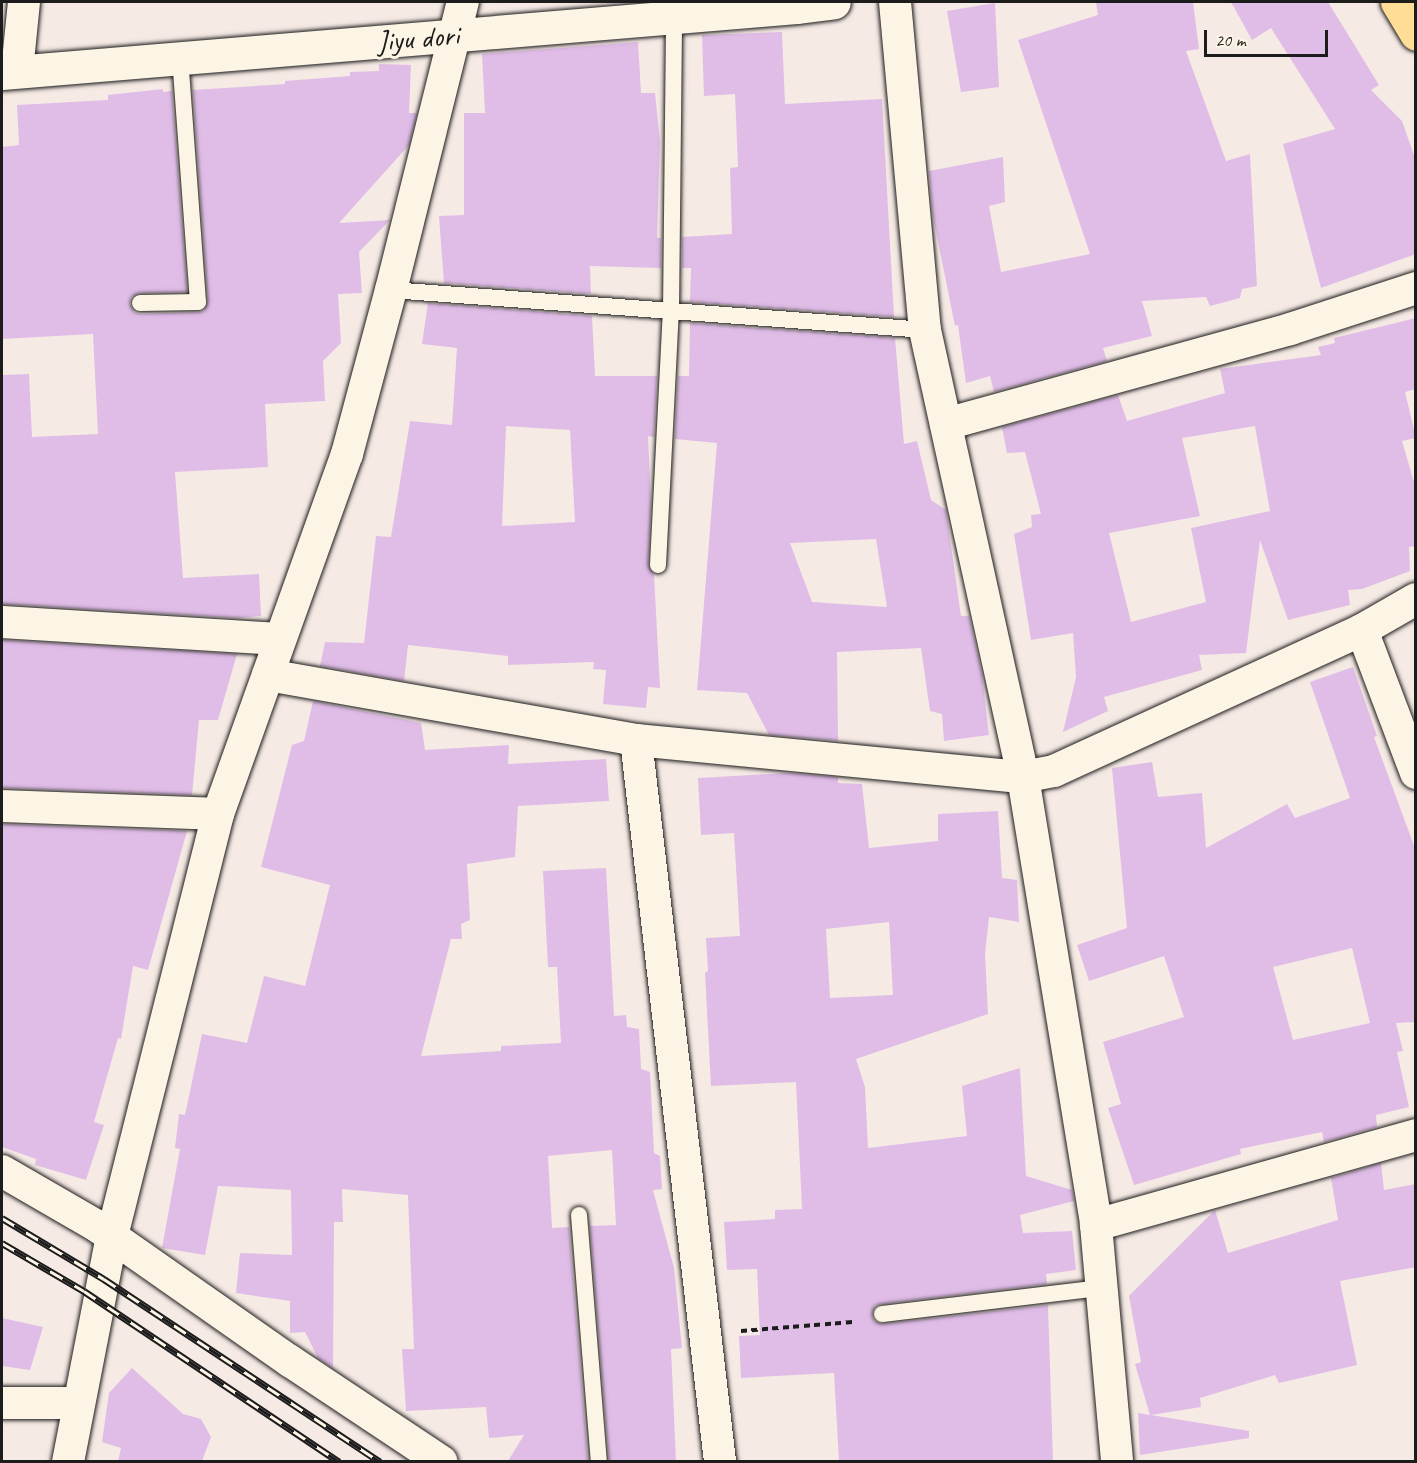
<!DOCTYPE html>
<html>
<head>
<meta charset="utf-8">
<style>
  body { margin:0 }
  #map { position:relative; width:1417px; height:1463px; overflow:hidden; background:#f6eae5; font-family:Caveat,sans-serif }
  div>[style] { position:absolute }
  .building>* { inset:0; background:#e0bde7 }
  .path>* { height:4px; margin-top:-2px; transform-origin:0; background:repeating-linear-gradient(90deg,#1c1c1c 0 6px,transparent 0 10.5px) }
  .roads { filter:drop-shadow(0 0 2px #1c1c1c) drop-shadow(0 0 2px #1c1c1c) }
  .lane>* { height:16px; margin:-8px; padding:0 8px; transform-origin:8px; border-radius:8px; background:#fcf5e5 }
  .street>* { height:32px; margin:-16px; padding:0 16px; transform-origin:16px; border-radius:16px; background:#fcf5e5 }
  .secondary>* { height:33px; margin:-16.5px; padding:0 16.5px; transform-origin:16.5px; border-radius:16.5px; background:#fcf5e5 }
  .primary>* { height:33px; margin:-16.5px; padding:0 16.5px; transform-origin:16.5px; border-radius:16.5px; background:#ffdd96 }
  .rail>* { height:7px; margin-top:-3.5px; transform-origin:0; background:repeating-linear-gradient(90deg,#fcf5e5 0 14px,#1c1c1c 0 28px); box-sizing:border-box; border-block:2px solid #1c1c1c }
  span { translate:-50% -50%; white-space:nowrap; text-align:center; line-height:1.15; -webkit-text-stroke:6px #fcf5e5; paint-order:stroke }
  .street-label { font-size:30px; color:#1c1c1c }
  .frame { position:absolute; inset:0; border:3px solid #1c1c1c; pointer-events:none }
  .scale { position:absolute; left:1204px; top:30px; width:124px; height:27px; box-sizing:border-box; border:3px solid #1c1c1c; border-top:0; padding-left:8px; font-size:18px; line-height:21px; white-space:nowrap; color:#1c1c1c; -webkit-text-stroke:4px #fcf5e5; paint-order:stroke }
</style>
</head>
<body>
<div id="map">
  <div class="building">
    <i style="clip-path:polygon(1096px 2px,1193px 2px,1199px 49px,1186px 51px,1226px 161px,1250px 154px,1257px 286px,1242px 289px,1240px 298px,1210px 306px,1206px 297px,1142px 301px,1152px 336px,1103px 348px,1107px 361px,994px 392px,990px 376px,966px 383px,958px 325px,955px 326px,933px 217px,929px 171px,1003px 157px,1005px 202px,989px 206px,1001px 272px,1090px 254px,1018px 40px,1098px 15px)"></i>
    <i style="clip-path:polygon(1231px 2px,1328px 2px,1379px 85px,1371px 90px,1402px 121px,1416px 161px,1416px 254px,1321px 288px,1283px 144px,1335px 129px,1271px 28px,1252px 40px)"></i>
    <i style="clip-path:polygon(995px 3px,999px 87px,961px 92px,947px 11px)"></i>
    <i style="clip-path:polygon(782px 32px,785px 104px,882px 99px,894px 317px,690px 302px,691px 268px,682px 268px,682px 237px,732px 234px,730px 168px,738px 167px,735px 94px,704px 96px,702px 35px)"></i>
    <i style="clip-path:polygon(638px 42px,641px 93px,655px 93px,660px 142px,657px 238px,661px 238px,661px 268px,590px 266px,591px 294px,444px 283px,439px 216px,464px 215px,464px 113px,485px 113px,482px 54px)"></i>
    <i style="clip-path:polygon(379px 64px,411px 65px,409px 113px,417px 113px,409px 145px,339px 223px,390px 220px,359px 252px,362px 293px,338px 294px,341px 343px,323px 361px,325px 401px,265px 404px,268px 467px,175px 472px,183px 578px,259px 574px,261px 616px,237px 618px,2px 604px,2px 375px,29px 374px,32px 437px,98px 434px,93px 334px,2px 339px,2px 147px,19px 145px,17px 105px,108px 100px,108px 95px,163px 89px,163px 92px,172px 91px,187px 292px,139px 293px,131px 297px,130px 304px,134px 312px,140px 314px,198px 312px,204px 311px,208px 301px,193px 90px,285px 84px,285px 81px,350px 76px,350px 72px,379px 71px)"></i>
    <i style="clip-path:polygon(evenodd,428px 303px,592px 316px,595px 376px,657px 376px,654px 437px,648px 436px,651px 505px,648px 564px,654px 575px,660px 688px,648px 687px,646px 708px,603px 704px,606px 670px,593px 669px,594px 662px,508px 665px,508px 656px,408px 645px,404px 681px,320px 666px,325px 642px,364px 643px,376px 536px,391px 537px,410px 421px,452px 425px,457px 348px,422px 344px,428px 303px,506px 426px,570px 430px,575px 522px,502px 526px,506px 426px)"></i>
    <i style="clip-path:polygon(evenodd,1416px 318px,1416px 389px,1405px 392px,1416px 438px,1402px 441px,1416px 489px,1416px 546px,1409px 547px,1410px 571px,1362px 589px,1348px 590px,1350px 605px,1288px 620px,1260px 540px,1246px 653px,1199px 655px,1202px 670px,1104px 697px,1108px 711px,1063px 732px,1076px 677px,1073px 633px,1031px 640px,1014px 534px,1032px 527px,1031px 515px,1041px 514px,1025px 452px,1007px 453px,1002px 427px,1118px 395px,1127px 421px,1225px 393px,1220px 369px,1321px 355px,1318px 347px,1335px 343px,1334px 338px,1416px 318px,1255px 426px,1270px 511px,1191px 528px,1206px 602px,1131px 622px,1109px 533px,1200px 516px,1182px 438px,1255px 426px)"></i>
    <i style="clip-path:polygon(evenodd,690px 323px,895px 338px,904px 444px,917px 441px,931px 500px,946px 510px,961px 616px,969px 616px,982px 675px,989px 735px,944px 741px,942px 714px,930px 711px,921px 648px,837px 652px,838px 741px,769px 735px,747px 693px,697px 690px,717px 443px,675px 439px,678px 376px,689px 376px,690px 323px,876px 539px,887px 607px,812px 602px,790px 543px,876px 539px)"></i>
    <i style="clip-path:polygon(2px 640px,237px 654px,218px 720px,199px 720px,192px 795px,2px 788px)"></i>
    <i style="clip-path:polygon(evenodd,1353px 667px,1377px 736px,1374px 737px,1416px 851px,1416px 1022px,1396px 1023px,1403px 1051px,1397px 1052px,1409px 1107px,1376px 1115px,1377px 1127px,1324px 1142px,1322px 1132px,1240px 1149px,1241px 1154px,1134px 1185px,1108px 1108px,1121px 1104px,1103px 1042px,1184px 1017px,1164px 956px,1089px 981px,1077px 945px,1127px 928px,1112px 768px,1152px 762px,1158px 797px,1202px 793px,1206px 848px,1287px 804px,1295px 818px,1350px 798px,1310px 682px,1353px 667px,1352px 948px,1370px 1023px,1293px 1040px,1273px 967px,1352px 948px)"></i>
    <i style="clip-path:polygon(313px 701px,421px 723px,425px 750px,509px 745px,508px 764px,606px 759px,609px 801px,518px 806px,515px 857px,467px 864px,470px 920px,461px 924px,462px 939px,451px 939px,421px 1056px,501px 1051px,501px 1046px,561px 1043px,557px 967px,548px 967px,543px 871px,606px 868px,614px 1016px,626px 1015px,627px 1027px,639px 1029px,641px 1069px,650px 1072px,654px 1153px,660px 1156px,662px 1189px,653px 1190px,674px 1268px,682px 1348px,671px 1349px,676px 1461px,609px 1461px,590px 1226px,616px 1225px,612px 1150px,548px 1156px,552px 1228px,569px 1227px,588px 1461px,508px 1461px,524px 1435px,489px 1438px,486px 1407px,406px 1411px,402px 1349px,414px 1349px,408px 1195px,342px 1189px,343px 1222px,334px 1222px,333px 1368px,318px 1358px,305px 1332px,290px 1333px,290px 1301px,236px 1293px,240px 1253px,292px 1255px,291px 1190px,218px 1186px,205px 1255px,162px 1248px,180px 1149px,175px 1148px,179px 1114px,185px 1115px,202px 1034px,247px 1043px,264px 976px,305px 986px,330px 885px,261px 867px,292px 745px,304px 741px)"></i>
    <i style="clip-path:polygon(evenodd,788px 773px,838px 777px,838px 783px,862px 784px,869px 848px,938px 841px,938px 814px,998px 811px,1002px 878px,1017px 880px,1019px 922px,989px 917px,985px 954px,988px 1014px,856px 1059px,865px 1087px,868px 1148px,967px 1136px,962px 1086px,1020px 1068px,1026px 1176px,1072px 1190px,1074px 1201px,1020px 1215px,1023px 1233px,1072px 1231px,1076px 1270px,1046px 1274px,1047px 1284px,881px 1304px,875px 1306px,872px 1315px,874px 1321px,883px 1324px,1048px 1305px,1053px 1461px,839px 1461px,834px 1373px,741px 1378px,739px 1336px,760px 1335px,757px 1269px,727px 1270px,724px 1222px,775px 1219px,775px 1210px,802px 1209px,796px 1082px,711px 1086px,705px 973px,708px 971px,706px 938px,740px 936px,734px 833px,701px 835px,698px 778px,788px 773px,889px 922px,893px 995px,830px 998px,826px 929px,889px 922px)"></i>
    <i style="clip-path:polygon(2px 824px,187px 831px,148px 970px,133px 966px,121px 1039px,118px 1038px,94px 1122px,104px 1125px,86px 1180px,35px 1165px,36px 1159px,2px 1147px)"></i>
    <i style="clip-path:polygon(1381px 1163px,1384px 1190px,1416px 1184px,1416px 1267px,1340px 1281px,1357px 1365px,1279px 1383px,1275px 1375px,1200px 1398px,1201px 1407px,1151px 1415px,1249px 1431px,1249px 1438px,1140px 1455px,1138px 1413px,1150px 1415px,1135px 1364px,1141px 1362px,1129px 1296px,1215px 1210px,1228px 1253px,1338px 1220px,1331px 1178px)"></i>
    <i style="clip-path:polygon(2px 1318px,43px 1327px,30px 1370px,2px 1366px)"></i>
    <i style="clip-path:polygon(132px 1368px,183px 1414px,201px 1419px,211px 1437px,202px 1461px,118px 1461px,121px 1448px,102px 1442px,109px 1393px)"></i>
  </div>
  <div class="path">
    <i style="left:741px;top:1331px;width:112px;rotate:-4.6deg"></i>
  </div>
  <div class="roads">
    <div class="lane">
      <i style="left:391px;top:290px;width:535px;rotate:4.28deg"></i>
      <i style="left:140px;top:303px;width:58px;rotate:-1deg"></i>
      <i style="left:198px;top:302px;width:245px;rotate:-94.2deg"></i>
      <i style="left:658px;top:565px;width:253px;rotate:-87.1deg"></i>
      <i style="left:671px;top:312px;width:297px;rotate:-89.4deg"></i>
      <i style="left:579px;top:1215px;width:248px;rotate:85.4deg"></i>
      <i style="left:882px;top:1314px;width:221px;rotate:-6.8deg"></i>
    </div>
    <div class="street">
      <i style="left:895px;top:2px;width:329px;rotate:84.8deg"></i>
      <i style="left:925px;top:330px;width:458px;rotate:77.6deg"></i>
      <i style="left:1023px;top:777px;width:454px;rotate:80.7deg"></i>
      <i style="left:1096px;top:1225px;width:238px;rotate:84.9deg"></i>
      <i style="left:17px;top:71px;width:69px;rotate:-84.2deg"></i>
      <i style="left:946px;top:424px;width:357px;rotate:-15.4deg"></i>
      <i style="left:1290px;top:329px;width:133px;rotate:-18deg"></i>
      <i style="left:2px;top:622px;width:278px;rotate:3.5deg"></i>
      <i style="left:1362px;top:630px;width:153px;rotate:69.3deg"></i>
      <i style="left:268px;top:675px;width:374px;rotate:10deg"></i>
      <i style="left:636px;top:740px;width:389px;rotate:5.5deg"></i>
      <i style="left:1023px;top:777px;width:32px;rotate:-11deg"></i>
      <i style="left:1054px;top:771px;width:339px;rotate:-24.6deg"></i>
      <i style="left:1362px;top:630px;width:62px;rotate:-29.9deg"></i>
      <i style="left:636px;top:740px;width:727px;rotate:83.36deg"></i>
      <i style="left:2px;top:806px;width:216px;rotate:2.1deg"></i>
      <i style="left:2px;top:1171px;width:110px;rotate:30.1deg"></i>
      <i style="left:97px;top:1226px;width:236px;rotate:35deg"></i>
      <i style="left:290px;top:1361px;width:182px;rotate:33.6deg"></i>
      <i style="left:1096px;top:1225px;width:332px;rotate:-15.7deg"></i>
      <i style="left:2px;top:1403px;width:76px"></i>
      <i style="left:68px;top:1462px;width:230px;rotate:-79deg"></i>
      <i style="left:112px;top:1236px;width:435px;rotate:-75.9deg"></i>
      <i style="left:218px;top:814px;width:382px;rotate:-70.3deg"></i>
      <i style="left:347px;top:454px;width:170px;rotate:-75deg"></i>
      <i style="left:391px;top:290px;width:297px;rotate:-76deg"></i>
    </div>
    <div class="secondary">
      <i style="left:2px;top:73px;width:797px;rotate:-4.75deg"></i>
      <i style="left:796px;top:7px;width:38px;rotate:-7deg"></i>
    </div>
    <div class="primary">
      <i style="left:1397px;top:2px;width:37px;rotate:59deg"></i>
    </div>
  </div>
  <div class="rail">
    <i style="left:2px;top:1218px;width:119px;rotate:30.9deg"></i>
    <i style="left:104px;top:1279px;width:331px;rotate:33.5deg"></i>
    <i style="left:2px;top:1243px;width:95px;rotate:30.3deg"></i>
    <i style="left:84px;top:1291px;width:307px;rotate:33.8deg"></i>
  </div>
  <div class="street-label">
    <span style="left:418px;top:38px;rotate:-5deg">Jiyu dori</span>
  </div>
  <div class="frame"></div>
  <div class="scale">20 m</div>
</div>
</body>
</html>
